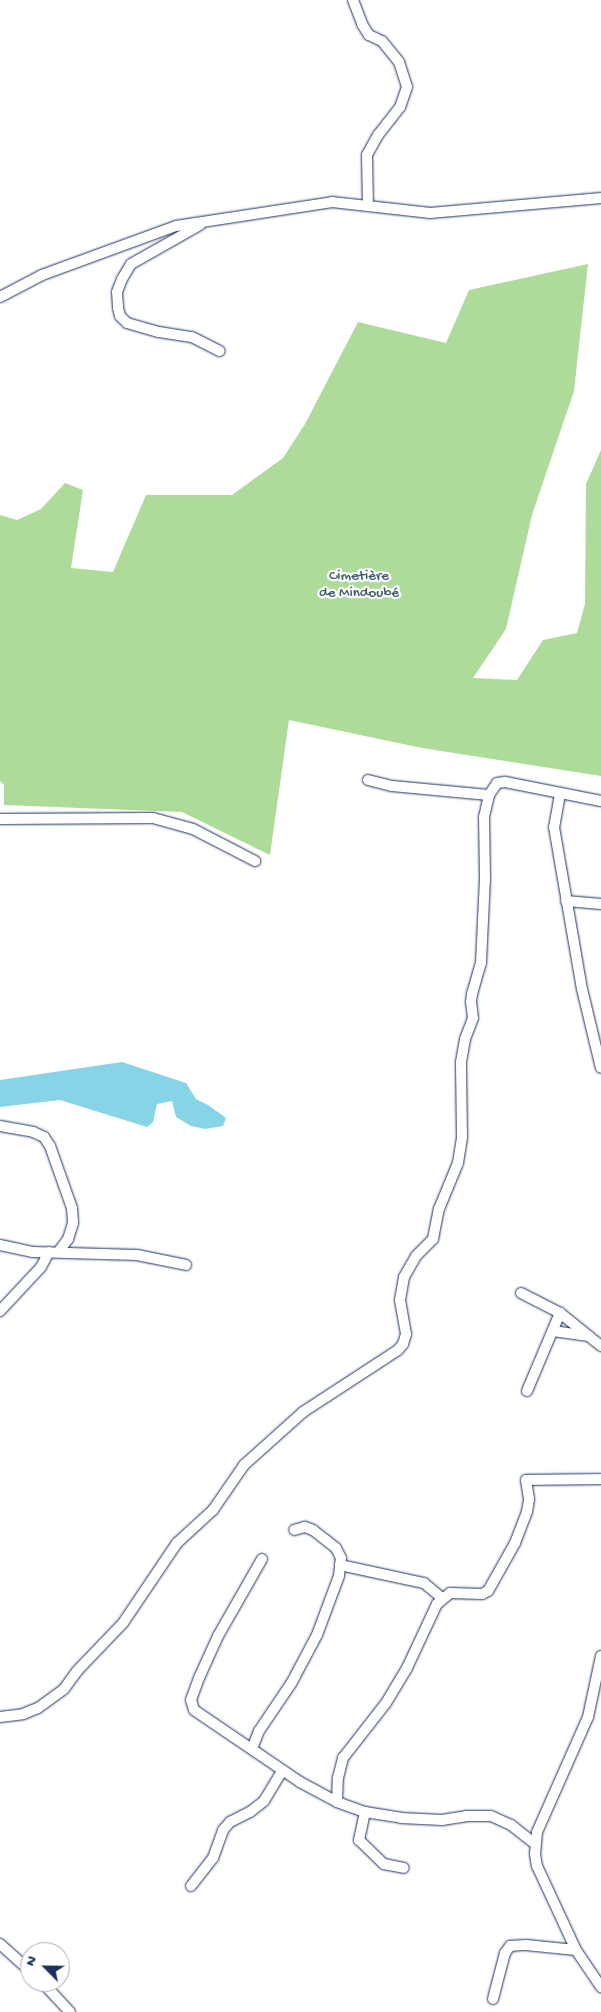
<!DOCTYPE html>
<html>
<head>
<meta charset="utf-8">
<style>
  body { margin:0 }
  #map { position:relative; width:601px; height:2012px; overflow:hidden; background:#fff; font-family:"Gochi Hand",sans-serif }
  div>[style] { position:absolute }
  .green>* { inset:0; background:#aedb9a }
  .water>* { inset:0; background:#86d4e5 }
  .roads { filter:drop-shadow(0 0 1px #1b2f5e) drop-shadow(0 0 1px #1b2f5e) }
  .minor>* { height:10px; margin:-5px; padding:0 5px; transform-origin:5px; border-radius:5px; background:#fff }
  span { translate:-50% -50%; white-space:nowrap; text-align:center; line-height:1.15; -webkit-text-stroke:4.5px #fff; paint-order:stroke }
  .park-label { font-size:15px; color:#405a6d }
  .north { position:absolute; left:20px; top:1942px; width:50px; height:50px; box-sizing:border-box; background:#fff; border:1px solid #a4acbf; border-radius:50%; rotate:293deg; font-size:14px; font-weight:700; line-height:20px; text-align:center; color:#1b2f5e }
  .north::after { content:''; display:block; margin:auto; width:18px; height:22px; background:#1b2f5e; clip-path:polygon(50% 0,100% 100%,50% 72%,0 100%) }
</style>
</head>
<body>
<div id="map">
  <div class="green">
    <i style="clip-path:polygon(588px 264px,574px 391px,532px 515px,506px 629px,473px 678px,517px 680px,543px 640px,577px 633px,585px 604px,586px 484px,601px 450px,601px 776px,422px 748px,289px 720px,270px 855px,182px 812px,4px 805px,4px 785px,0 781px,0 515px,17px 520px,41px 509px,65px 483px,83px 490px,71px 568px,113px 572px,146px 495px,232px 495px,283px 458px,305px 424px,358px 322px,446px 343px,469px 290px)"></i>
  </div>
  <div class="water">
    <i style="clip-path:polygon(122px 1062px,186px 1083px,196px 1099px,208px 1105px,226px 1118px,223px 1126px,205px 1129px,191px 1126px,176px 1117px,172px 1101px,157px 1104px,153px 1122px,147px 1127px,60px 1100px,0 1107px,0 1080px)"></i>
  </div>
  <div class="roads">
    <div class="minor">
      <i style="left:353px;top:0;width:26px;rotate:69deg"></i>
      <i style="left:362px;top:24px;width:13px;rotate:58deg"></i>
      <i style="left:369px;top:35px;width:14px;rotate:25deg"></i>
      <i style="left:382px;top:41px;width:27px;rotate:51deg"></i>
      <i style="left:399px;top:62px;width:26px;rotate:72deg"></i>
      <i style="left:407px;top:87px;width:21px;rotate:109deg"></i>
      <i style="left:400px;top:107px;width:36px;rotate:128deg"></i>
      <i style="left:378px;top:135px;width:23px;rotate:119deg"></i>
      <i style="left:367px;top:155px;width:51px;rotate:88.9deg"></i>
      <i style="left:200px;top:225px;width:79px;rotate:150.5deg"></i>
      <i style="left:131px;top:264px;width:17px;rotate:121deg"></i>
      <i style="left:122px;top:279px;width:14px;rotate:111deg"></i>
      <i style="left:117px;top:292px;width:16px;rotate:86deg"></i>
      <i style="left:118px;top:308px;width:8px;rotate:76deg"></i>
      <i style="left:120px;top:316px;width:10px;rotate:45deg"></i>
      <i style="left:127px;top:323px;width:33px;rotate:16deg"></i>
      <i style="left:159px;top:332px;width:33px;rotate:9deg"></i>
      <i style="left:192px;top:337px;width:31px;rotate:27deg"></i>
      <i style="left:0;top:297px;width:47px;rotate:-27.6deg"></i>
      <i style="left:42px;top:275px;width:143px;rotate:-20.1deg"></i>
      <i style="left:176px;top:226px;width:158px;rotate:-8.7deg"></i>
      <i style="left:332px;top:202px;width:99px;rotate:6.4deg"></i>
      <i style="left:430px;top:213px;width:172px;rotate:-5deg"></i>
      <i style="left:368px;top:780px;width:25px;rotate:14deg"></i>
      <i style="left:392px;top:786px;width:97px;rotate:5.3deg"></i>
      <i style="left:560px;top:794px;width:34px;rotate:100deg"></i>
      <i style="left:554px;top:827px;width:164px;rotate:80.2deg"></i>
      <i style="left:582px;top:989px;width:81px;rotate:76.5deg"></i>
      <i style="left:0;top:819px;width:153px;rotate:-0.4deg"></i>
      <i style="left:153px;top:818px;width:41px;rotate:15.4deg"></i>
      <i style="left:193px;top:829px;width:70px;rotate:27.3deg"></i>
      <i style="left:566px;top:901px;width:35px;rotate:5deg"></i>
      <i style="left:0;top:1126px;width:34px;rotate:10deg"></i>
      <i style="left:33px;top:1132px;width:12px;rotate:24deg"></i>
      <i style="left:44px;top:1137px;width:11px;rotate:56deg"></i>
      <i style="left:50px;top:1146px;width:66px;rotate:70.5deg"></i>
      <i style="left:72px;top:1208px;width:15px;rotate:86deg"></i>
      <i style="left:73px;top:1223px;width:17px;rotate:107deg"></i>
      <i style="left:68px;top:1239px;width:15px;rotate:127deg"></i>
      <i style="left:0;top:1245px;width:34px;rotate:12deg"></i>
      <i style="left:33px;top:1252px;width:104px;rotate:1.7deg"></i>
      <i style="left:137px;top:1255px;width:50px;rotate:11.5deg"></i>
      <i style="left:521px;top:1293px;width:44px;rotate:27.1deg"></i>
      <i style="left:560px;top:1313px;width:53px;rotate:38.8deg"></i>
      <i style="left:0;top:1311px;width:60px;rotate:-47deg"></i>
      <i style="left:41px;top:1267px;width:17px;rotate:-62deg"></i>
      <i style="left:553px;top:1331px;width:36px;rotate:8deg"></i>
      <i style="left:527px;top:1391px;width:85px;rotate:-67.1deg"></i>
      <i style="left:262px;top:1559px;width:89px;rotate:119.7deg"></i>
      <i style="left:218px;top:1636px;width:46px;rotate:114.3deg"></i>
      <i style="left:199px;top:1678px;width:23px;rotate:110deg"></i>
      <i style="left:191px;top:1700px;width:10px;rotate:73deg"></i>
      <i style="left:194px;top:1710px;width:128px;rotate:34.2deg"></i>
      <i style="left:300px;top:1782px;width:42px;rotate:28.4deg"></i>
      <i style="left:337px;top:1802px;width:30px;rotate:20deg"></i>
      <i style="left:365px;top:1812px;width:36px;rotate:9deg"></i>
      <i style="left:401px;top:1818px;width:41px;rotate:2.8deg"></i>
      <i style="left:442px;top:1820px;width:24px;rotate:-9deg"></i>
      <i style="left:466px;top:1816px;width:25px"></i>
      <i style="left:491px;top:1816px;width:22px;rotate:24deg"></i>
      <i style="left:511px;top:1825px;width:31px;rotate:38deg"></i>
      <i style="left:340px;top:1565px;width:86px;rotate:12.1deg"></i>
      <i style="left:424px;top:1583px;width:23px;rotate:40deg"></i>
      <i style="left:601px;top:1656px;width:62px;rotate:102deg"></i>
      <i style="left:588px;top:1717px;width:126px;rotate:113.9deg"></i>
      <i style="left:537px;top:1832px;width:22px;rotate:95deg"></i>
      <i style="left:535px;top:1854px;width:12px;rotate:81deg"></i>
      <i style="left:537px;top:1866px;width:93px;rotate:65.1deg"></i>
      <i style="left:576px;top:1950px;width:45px;rotate:56deg"></i>
      <i style="left:0;top:1717px;width:23px;rotate:-7deg"></i>
      <i style="left:23px;top:1714px;width:16px;rotate:-22deg"></i>
      <i style="left:38px;top:1708px;width:32px;rotate:-36deg"></i>
      <i style="left:64px;top:1689px;width:22px;rotate:-54deg"></i>
      <i style="left:77px;top:1671px;width:66px;rotate:-46.2deg"></i>
      <i style="left:123px;top:1623px;width:97px;rotate:-56deg"></i>
      <i style="left:177px;top:1543px;width:49px;rotate:-42.5deg"></i>
      <i style="left:213px;top:1510px;width:55px;rotate:-55.4deg"></i>
      <i style="left:244px;top:1465px;width:79px;rotate:-41.9deg"></i>
      <i style="left:303px;top:1412px;width:113px;rotate:-33.1deg"></i>
      <i style="left:398px;top:1350px;width:8px;rotate:-50deg"></i>
      <i style="left:403px;top:1344px;width:10px;rotate:-73deg"></i>
      <i style="left:406px;top:1334px;width:35px;rotate:-100deg"></i>
      <i style="left:400px;top:1300px;width:23px;rotate:-80deg"></i>
      <i style="left:404px;top:1277px;width:24px;rotate:-60deg"></i>
      <i style="left:416px;top:1256px;width:24px;rotate:-45deg"></i>
      <i style="left:433px;top:1239px;width:31px;rotate:-79deg"></i>
      <i style="left:439px;top:1209px;width:50px;rotate:-67.6deg"></i>
      <i style="left:458px;top:1163px;width:26px;rotate:-81deg"></i>
      <i style="left:462px;top:1137px;width:75px;rotate:-90.8deg"></i>
      <i style="left:461px;top:1062px;width:23px;rotate:-80deg"></i>
      <i style="left:465px;top:1039px;width:22px;rotate:-69deg"></i>
      <i style="left:473px;top:1018px;width:16px;rotate:-97deg"></i>
      <i style="left:471px;top:1002px;width:8px;rotate:-83deg"></i>
      <i style="left:472px;top:994px;width:32px;rotate:-74deg"></i>
      <i style="left:481px;top:963px;width:84px;rotate:-87.3deg"></i>
      <i style="left:485px;top:879px;width:62px;rotate:-90.9deg"></i>
      <i style="left:484px;top:817px;width:23px;rotate:-77deg"></i>
      <i style="left:489px;top:795px;width:14px;rotate:-56deg"></i>
      <i style="left:497px;top:783px;width:8px;rotate:-7deg"></i>
      <i style="left:505px;top:782px;width:98px;rotate:11.2deg"></i>
      <i style="left:252px;top:1749px;width:19px;rotate:-69deg"></i>
      <i style="left:259px;top:1731px;width:59px;rotate:-56deg"></i>
      <i style="left:292px;top:1682px;width:53px;rotate:-62deg"></i>
      <i style="left:317px;top:1635px;width:63px;rotate:-69.6deg"></i>
      <i style="left:339px;top:1576px;width:18px;rotate:-84deg"></i>
      <i style="left:341px;top:1558px;width:11px;rotate:-117deg"></i>
      <i style="left:336px;top:1548px;width:29px;rotate:-142deg"></i>
      <i style="left:313px;top:1530px;width:9px;rotate:-159deg"></i>
      <i style="left:305px;top:1527px;width:11px;rotate:165deg"></i>
      <i style="left:337px;top:1802px;width:24px;rotate:-88deg"></i>
      <i style="left:338px;top:1778px;width:21px;rotate:-76deg"></i>
      <i style="left:343px;top:1758px;width:70px;rotate:-52deg"></i>
      <i style="left:386px;top:1703px;width:41px;rotate:-59deg"></i>
      <i style="left:407px;top:1668px;width:71px;rotate:-64.9deg"></i>
      <i style="left:437px;top:1604px;width:17px;rotate:-40deg"></i>
      <i style="left:450px;top:1593px;width:32px;rotate:2deg"></i>
      <i style="left:482px;top:1594px;width:7px;rotate:-27deg"></i>
      <i style="left:488px;top:1591px;width:8px;rotate:-60deg"></i>
      <i style="left:492px;top:1584px;width:47px;rotate:-60.7deg"></i>
      <i style="left:515px;top:1543px;width:33px;rotate:-69deg"></i>
      <i style="left:527px;top:1512px;width:13px;rotate:-81deg"></i>
      <i style="left:529px;top:1499px;width:19px;rotate:-99deg"></i>
      <i style="left:526px;top:1480px;width:75px;rotate:-0.8deg"></i>
      <i style="left:365px;top:1812px;width:29px;rotate:102deg"></i>
      <i style="left:359px;top:1840px;width:35px;rotate:44deg"></i>
      <i style="left:384px;top:1864px;width:20px;rotate:11deg"></i>
      <i style="left:191px;top:1886px;width:36px;rotate:-52deg"></i>
      <i style="left:213px;top:1858px;width:30px;rotate:-70deg"></i>
      <i style="left:223px;top:1830px;width:11px;rotate:-49deg"></i>
      <i style="left:230px;top:1822px;width:22px;rotate:-27deg"></i>
      <i style="left:250px;top:1812px;width:18px;rotate:-38deg"></i>
      <i style="left:264px;top:1801px;width:35px;rotate:-59deg"></i>
      <i style="left:0;top:1944px;width:40px;rotate:42deg"></i>
      <i style="left:42px;top:1982px;width:41px;rotate:47deg"></i>
      <i style="left:493px;top:1999px;width:48px;rotate:-75.4deg"></i>
      <i style="left:505px;top:1953px;width:9px;rotate:-54deg"></i>
      <i style="left:510px;top:1946px;width:16px;rotate:-4deg"></i>
      <i style="left:526px;top:1945px;width:50px;rotate:5.7deg"></i>
    </div>
  </div>
  <div class="park-label">
    <span style="left:359px;top:585px">Cimetière<br>de Mindoubé</span>
  </div>
  <div class="north">N</div>
</div>
</body>
</html>
